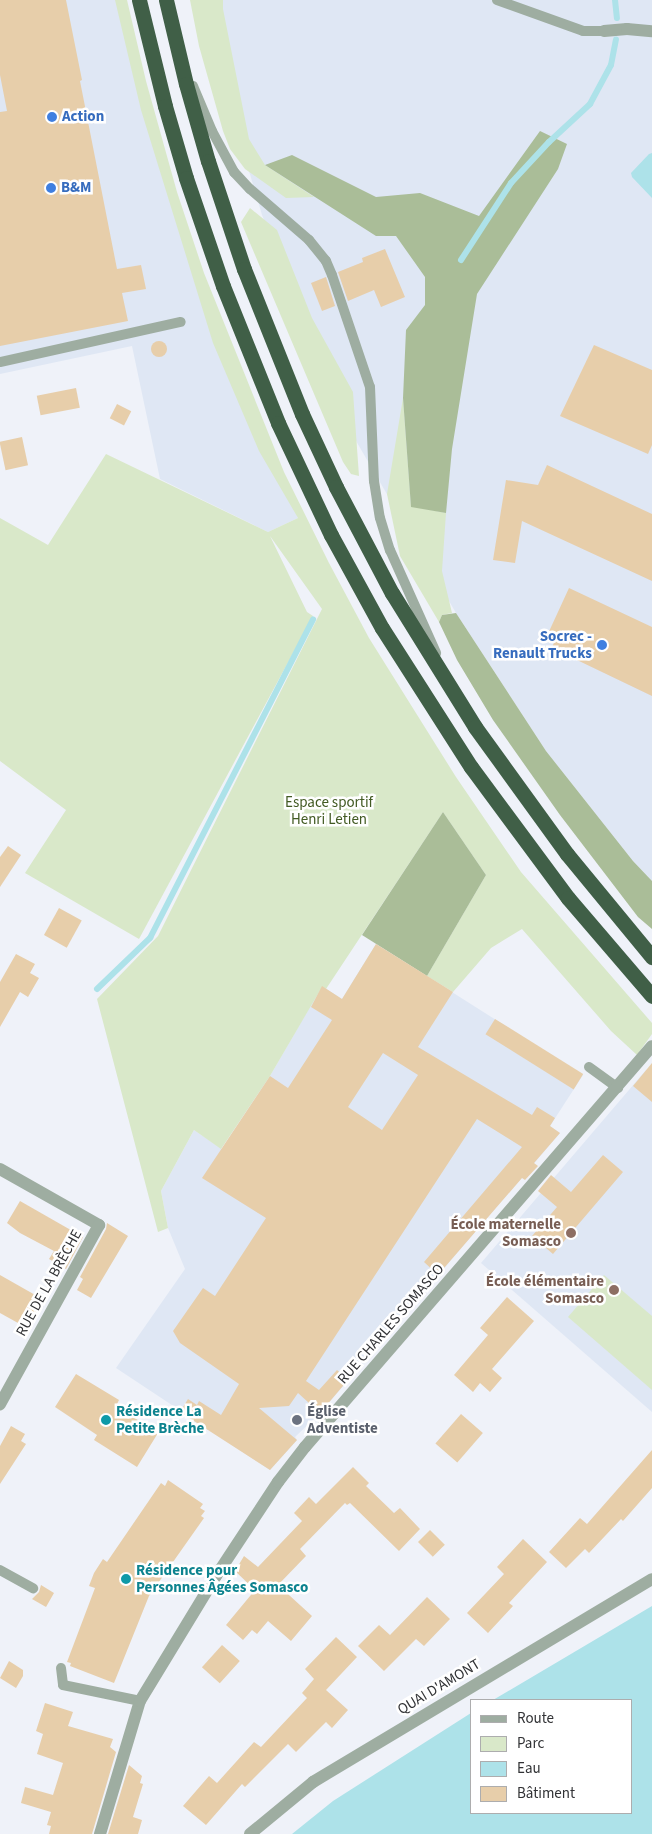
<!DOCTYPE html>
<html>
<head>
<meta charset="utf-8">
<style>
  body { margin:0 }
  #map { position:relative; width:652px; height:1834px; overflow:hidden; background:#eff2f9; font-family:"Source Sans 3",sans-serif }
  div>[style] { position:absolute }
  .built>* { inset:0; background:#dfe7f4 }
  .green>* { inset:0; background:#d9e8c9 }
  .forest>* { inset:0; background:#aabd98 }
  .water>* { inset:0; background:#ade2e9 }
  .stream>* { height:6px; margin:-3px; padding:0 3px; transform-origin:3px; border-radius:3px; background:#ade2e9 }
  .building>* { inset:0; background:#e7ceaa; transform-origin:0 0 }
  .round { border-radius:50% }
  .lane>* { height:10px; margin:-5px; padding:0 5px; transform-origin:5px; border-radius:5px; background:#9eada1 }
  .street>* { height:12px; margin:-6px; padding:0 6px; transform-origin:6px; border-radius:6px; background:#9eada1 }
  .highway>* { height:15px; margin:-7.5px; padding:0 7.5px; transform-origin:7.5px; border-radius:7.5px; background:#405f47 }
  .dots>* { width:14px; height:14px; translate:-50% -50%; box-sizing:border-box; border:2px solid #fff; border-radius:50% }
  span { translate:-50% -50%; white-space:nowrap; text-align:center; line-height:1.15; -webkit-text-stroke:5px #fff; paint-order:stroke }
  .shop-label { font-size:15px; color:#366cbe; font-weight:700 }
  .left { translate:0 -50%; text-align:left }
  .right { translate:-100% -50%; text-align:right }
  .park-label { font-size:15px; color:#425a23 }
  .education-label { font-size:15px; color:#785e54; font-weight:700 }
  .street-label { font-size:15px; color:#313235 }
  .culture-label { font-size:15px; color:#0d838f; font-weight:700 }
  .worship-label { font-size:15px; color:#5b616d; font-weight:700 }
  .legend { position:absolute; left:470px; top:1699px; width:162px; height:115px; box-sizing:border-box; background:#fff; border:1px solid #adadae; margin:0; padding:6px 9px; list-style:none; font-size:15px; color:#313235 }
  .legend li { display:flex; align-items:center; gap:10px; height:25px }
  .legend b { width:25px; border:1px solid #adadae }
</style>
</head>
<body>
<div id="map">
  <div class="built">
    <i style="clip-path:polygon(0 0,122px 0,197px 273px,298px 518px,268px 532px,160px 479px,132px 346px,0 374px)"></i>
    <i style="clip-path:polygon(205px 0,652px 0,652px 881px,633px 861px,546px 751px,456px 613px,352px 434px,262px 215px,211px 42px)"></i>
    <i style="clip-path:polygon(376px 944px,583px 1075px,550px 1126px,560px 1133px,320px 1413px,295px 1437px,297px 1440px,270px 1470px,116px 1368px,185px 1269px,168px 1228px,161px 1191px,194px 1130px,222px 1149px,270px 1076px,322px 986px,342px 999px)"></i>
    <i style="clip-path:polygon(646px 1070px,652px 1075px,652px 1412px,481px 1263px)"></i>
  </div>
  <div class="green">
    <i style="clip-path:polygon(115px 0,127px 0,146px 81px,177px 192px,204px 273px,284px 472px,329px 563px,369px 638px,456px 777px,521px 872px,652px 1023px,652px 1034px,637px 1055px,611px 1031px,522px 929px,491px 948px,453px 992px,427px 976px,486px 875px,443px 812px,326px 989px,322px 987px,270px 1076px,221px 1149px,194px 1130px,161px 1191px,168px 1228px,158px 1232px,97px 999px,158px 936px,322px 609px,270px 536px,307px 612px,313px 616px,139px 939px,25px 873px,66px 810px,0 761px,0 518px,48px 545px,106px 454px,268px 532px,298px 518px,259px 451px,213px 343px,141px 110px)"></i>
    <i style="clip-path:polygon(190px 0,223px 0,223px 9px,249px 139px,265px 165px,314px 197px,286px 198px,245px 169px,230px 149px,223px 131px,199px 46px)"></i>
    <i style="clip-path:polygon(250px 208px,277px 230px,312px 318px,353px 392px,359px 476px,351px 474px,343px 462px,241px 222px)"></i>
    <i style="clip-path:polygon(403px 398px,411px 506px,446px 513px,442px 571px,452px 613px,442px 615px,439px 622px,400px 556px,387px 494px)"></i>
    <i style="clip-path:polygon(604px 1275px,652px 1316px,652px 1390px,568px 1317px)"></i>
  </div>
  <div class="forest">
    <i style="clip-path:polygon(540px 131px,567px 144px,558px 169px,477px 294px,452px 449px,446px 513px,411px 507px,403px 398px,406px 330px,425px 305px,425px 277px,396px 236px,376px 236px,265px 165px,292px 155px,376px 197px,420px 193px,479px 216px)"></i>
    <i style="clip-path:polygon(456px 613px,546px 751px,633px 861px,652px 881px,652px 929px,638px 917px,560px 815px,493px 720px,457px 660px,439px 622px,442px 615px)"></i>
    <i style="clip-path:polygon(443px 812px,486px 875px,427px 976px,362px 935px)"></i>
  </div>
  <div class="water">
    <i style="clip-path:polygon(652px 153px,652px 198px,632px 177px,631px 173px,649px 154px)"></i>
    <i style="clip-path:polygon(652px 1606px,652px 1834px,292px 1834px,333px 1801px,471px 1713px,471px 1813px,631px 1813px,631px 1700px,493px 1700px)"></i>
  </div>
  <div class="stream">
    <i style="left:615px;top:0;width:18px;rotate:84deg"></i>
    <i style="left:461px;top:260px;width:92px;rotate:-57deg"></i>
    <i style="left:511px;top:183px;width:56px;rotate:-47.2deg"></i>
    <i style="left:549px;top:142px;width:56px;rotate:-42.8deg"></i>
    <i style="left:590px;top:104px;width:44px;rotate:-61.7deg"></i>
    <i style="left:611px;top:65px;width:26px;rotate:-79deg"></i>
    <i style="left:97px;top:989px;width:74px;rotate:-43.9deg"></i>
    <i style="left:150px;top:938px;width:358px;rotate:-62.9deg"></i>
  </div>
  <div class="building">
    <i style="clip-path:polygon(0 0,66px 0,82px 80px,80px 81px,117px 269px,141px 265px,146px 289px,122px 293px,128px 321px,0 346px,0 112px,7px 111px,0 75px)"></i>
    <i style="clip-path:polygon(385px 249px,405px 297px,381px 307px,374px 290px,348px 301px,338px 272px,363px 262px,362px 258px)"></i>
    <i style="clip-path:polygon(326px 277px,335px 306px,322px 311px,311px 283px)"></i>
    <i class="round" style="left:151px;top:341px;width:16px;height:16px"></i>
    <i style="clip-path:polygon(594px 345px,652px 370px,652px 445px,648px 454px,560px 416px)"></i>
    <i style="left:76px;top:388px;width:20px;height:40px;rotate:79deg"></i>
    <i style="left:117px;top:404px;width:16px;height:16px;rotate:27deg"></i>
    <i style="left:22px;top:437px;width:29px;height:23px;rotate:78deg"></i>
    <i style="clip-path:polygon(547px 465px,652px 514px,652px 581px,522px 521px,515px 563px,493px 560px,506px 480px,538px 485px)"></i>
    <i style="clip-path:polygon(569px 588px,652px 627px,652px 696px,552px 648px,554px 642px,546px 638px)"></i>
    <i style="clip-path:polygon(8px 846px,21px 855px,0 887px,0 857px)"></i>
    <i style="left:59px;top:908px;width:26px;height:31px;rotate:29deg"></i>
    <i style="clip-path:polygon(evenodd,376px 944px,453px 992px,418px 1047px,532px 1115px,537px 1107px,555px 1118px,550px 1126px,560px 1133px,534px 1163px,538px 1166px,525px 1180px,522px 1178px,438px 1275px,424px 1262px,522px 1147px,477px 1119px,306px 1381px,319px 1390px,337px 1370px,348px 1380px,320px 1413px,298px 1393px,289px 1406px,259px 1408px,297px 1440px,270px 1470px,180px 1412px,188px 1399px,197px 1405px,199px 1401px,221px 1415px,239px 1384px,180px 1343px,173px 1331px,203px 1288px,215px 1296px,266px 1218px,202px 1178px,270px 1076px,288px 1088px,332px 1020px,311px 1007px,322px 986px,342px 999px,376px 944px,383px 1053px,418px 1075px,382px 1130px,348px 1107px,383px 1053px)"></i>
    <i style="clip-path:polygon(16px 954px,35px 964px,30px 973px,39px 978px,28px 997px,20px 992px,0 1027px,0 982px)"></i>
    <i style="left:495px;top:1019px;width:104px;height:18px;rotate:32deg"></i>
    <i style="clip-path:polygon(652px 1063px,652px 1102px,633px 1086px)"></i>
    <i style="clip-path:polygon(603px 1155px,623px 1172px,553px 1254px,532px 1236px,557px 1207px,538px 1191px,551px 1175px,571px 1192px)"></i>
    <i style="clip-path:polygon(20px 1201px,83px 1237px,66px 1269px,49px 1259px,54px 1251px,20px 1233px,7px 1223px)"></i>
    <i style="clip-path:polygon(107px 1223px,128px 1236px,91px 1298px,77px 1290px,83px 1279px,80px 1277px,106px 1229px)"></i>
    <i style="clip-path:polygon(0 1275px,44px 1300px,27px 1328px,0 1313px)"></i>
    <i style="clip-path:polygon(507px 1297px,534px 1321px,492px 1369px,502px 1378px,490px 1392px,480px 1383px,473px 1392px,454px 1375px,488px 1335px,480px 1328px)"></i>
    <i style="clip-path:polygon(76px 1374px,119px 1400px,116px 1406px,158px 1433px,137px 1467px,94px 1440px,97px 1435px,55px 1407px)"></i>
    <i style="left:461px;top:1414px;width:29px;height:39px;rotate:41deg"></i>
    <i style="clip-path:polygon(11px 1426px,25px 1434px,21px 1441px,26px 1444px,0 1484px,0 1446px)"></i>
    <i style="clip-path:polygon(652px 1450px,652px 1488px,623px 1521px,621px 1519px,589px 1553px,585px 1549px,566px 1568px,549px 1552px,580px 1518px,587px 1524px)"></i>
    <i style="clip-path:polygon(353px 1467px,369px 1483px,366px 1486px,394px 1513px,400px 1508px,420px 1529px,399px 1551px,350px 1503px,347px 1505px,345px 1503px,300px 1549px,306px 1556px,278px 1585px,312px 1616px,291px 1641px,268px 1621px,257px 1634px,252px 1630px,243px 1640px,226px 1625px,255px 1590px,235px 1571px,244px 1556px,258px 1567px,302px 1521px,294px 1513px,309px 1497px,316px 1504px)"></i>
    <i style="clip-path:polygon(168px 1480px,203px 1504px,200px 1508px,205px 1511px,201px 1516px,204px 1518px,149px 1596px,114px 1683px,70px 1666px,71px 1663px,67px 1662px,95px 1588px,89px 1586px,94px 1573px,103px 1559px,107px 1562px,161px 1483px,165px 1486px)"></i>
    <i style="left:430px;top:1530px;width:21px;height:17px;rotate:45deg"></i>
    <i style="clip-path:polygon(523px 1539px,547px 1562px,509px 1603px,513px 1606px,488px 1633px,467px 1613px,504px 1574px,497px 1567px)"></i>
    <i style="clip-path:polygon(41px 1585px,54px 1593px,46px 1607px,32px 1599px,39px 1592px)"></i>
    <i style="clip-path:polygon(427px 1597px,450px 1619px,424px 1646px,416px 1639px,384px 1671px,358px 1646px,379px 1625px,390px 1635px)"></i>
    <i style="clip-path:polygon(336px 1637px,357px 1657px,326px 1690px,348px 1710px,332px 1728px,326px 1722px,296px 1752px,288px 1744px,245px 1787px,242px 1784px,206px 1825px,183px 1806px,209px 1776px,217px 1783px,254px 1742px,261px 1747px,307px 1698px,302px 1693px,314px 1679px,305px 1669px)"></i>
    <i style="left:222px;top:1645px;width:24px;height:30px;rotate:42deg"></i>
    <i style="clip-path:polygon(9px 1661px,23px 1670px,23px 1676px,16px 1688px,0 1678px)"></i>
    <i style="clip-path:polygon(45px 1703px,73px 1712px,68px 1726px,113px 1739px,110px 1747px,116px 1752px,92px 1834px,49px 1834px,51px 1826px,47px 1825px,51px 1812px,21px 1803px,25px 1787px,53px 1795px,63px 1763px,37px 1754px,43px 1734px,36px 1731px)"></i>
    <i style="clip-path:polygon(129px 1765px,142px 1776px,140px 1783px,143px 1784px,133px 1817px,142px 1820px,138px 1834px,108px 1834px)"></i>
  </div>
  <div class="lane">
    <i style="left:497px;top:0;width:91px;rotate:19.8deg"></i>
    <i style="left:583px;top:31px;width:21px"></i>
    <i style="left:193px;top:86px;width:49px;rotate:67.1deg"></i>
    <i style="left:212px;top:131px;width:47px;rotate:61.8deg"></i>
    <i style="left:234px;top:172px;width:23px;rotate:47deg"></i>
    <i style="left:250px;top:189px;width:78px;rotate:40.8deg"></i>
    <i style="left:309px;top:240px;width:27px;rotate:51deg"></i>
    <i style="left:326px;top:261px;width:15px;rotate:67deg"></i>
    <i style="left:332px;top:275px;width:118px;rotate:71.3deg"></i>
    <i style="left:370px;top:387px;width:94px;rotate:87.6deg"></i>
    <i style="left:374px;top:481px;width:37px;rotate:81deg"></i>
    <i style="left:380px;top:518px;width:34px;rotate:73deg"></i>
    <i style="left:390px;top:550px;width:113px;rotate:65.9deg"></i>
    <i style="left:0;top:362px;width:185px;rotate:-12.5deg"></i>
    <i style="left:589px;top:1067px;width:36px;rotate:36deg"></i>
    <i style="left:0;top:1570px;width:38px;rotate:29deg"></i>
    <i style="left:61px;top:1668px;width:17px;rotate:83deg"></i>
    <i style="left:63px;top:1685px;width:79px;rotate:11.7deg"></i>
  </div>
  <div class="street">
    <i style="left:604px;top:31px;width:23px;rotate:-5deg"></i>
    <i style="left:627px;top:29px;width:25px;rotate:5deg"></i>
    <i style="left:0;top:1169px;width:114px;rotate:29.5deg"></i>
    <i style="left:99px;top:1225px;width:205px;rotate:118.9deg"></i>
    <i style="left:100px;top:1834px;width:139px;rotate:-73.3deg"></i>
    <i style="left:140px;top:1701px;width:146px;rotate:-58.7deg"></i>
    <i style="left:216px;top:1576px;width:113px;rotate:-56.6deg"></i>
    <i style="left:278px;top:1482px;width:44px;rotate:-52.4deg"></i>
    <i style="left:305px;top:1447px;width:530px;rotate:-49.13deg"></i>
    <i style="left:250px;top:1834px;width:82px;rotate:-39.5deg"></i>
    <i style="left:313px;top:1782px;width:395px;rotate:-30.9deg"></i>
  </div>
  <div class="highway">
    <i style="left:139px;top:0;width:109px;rotate:76.2deg"></i>
    <i style="left:165px;top:106px;width:75px;rotate:73.7deg"></i>
    <i style="left:186px;top:178px;width:114px;rotate:71.1deg"></i>
    <i style="left:223px;top:286px;width:148px;rotate:68.1deg"></i>
    <i style="left:278px;top:423px;width:124px;rotate:64.7deg"></i>
    <i style="left:331px;top:535px;width:106px;rotate:61.3deg"></i>
    <i style="left:382px;top:628px;width:165px;rotate:57.4deg"></i>
    <i style="left:471px;top:767px;width:163px;rotate:53.5deg"></i>
    <i style="left:568px;top:898px;width:129px;rotate:49.4deg"></i>
    <i style="left:166px;top:0;width:86px;rotate:76.6deg"></i>
    <i style="left:186px;top:84px;width:80px;rotate:74.1deg"></i>
    <i style="left:208px;top:161px;width:114px;rotate:71.6deg"></i>
    <i style="left:244px;top:269px;width:156px;rotate:68.2deg"></i>
    <i style="left:302px;top:414px;width:81px;rotate:65deg"></i>
    <i style="left:336px;top:487px;width:120px;rotate:62.2deg"></i>
    <i style="left:392px;top:593px;width:158px;rotate:58.2deg"></i>
    <i style="left:475px;top:727px;width:157px;rotate:54.1deg"></i>
    <i style="left:567px;top:854px;width:134px;rotate:50.5deg"></i>
  </div>
  <div class="dots">
    <i style="left:52px;top:117px;background:#3f7fe0"></i>
    <i style="left:51px;top:188px;background:#3f7fe0"></i>
    <i style="left:602px;top:645px;background:#3f7fe0"></i>
    <i style="left:571px;top:1233px;background:#8d6e63"></i>
    <i style="left:614px;top:1290px;background:#8d6e63"></i>
    <i style="left:106px;top:1420px;background:#0f9aa8"></i>
    <i style="left:297px;top:1420px;background:#6b7280"></i>
    <i style="left:126px;top:1579px;background:#0f9aa8"></i>
  </div>
  <div class="shop-label">
    <span class="left" style="left:62px;top:117px">Action</span>
    <span class="left" style="left:61px;top:188px">B&amp;M</span>
    <span class="right" style="left:592px;top:645px">Socrec -<br>Renault Trucks</span>
  </div>
  <div class="park-label">
    <span style="left:329px;top:811px">Espace sportif<br>Henri Letien</span>
  </div>
  <div class="education-label">
    <span class="right" style="left:561px;top:1233px">École maternelle<br>Somasco</span>
    <span class="right" style="left:604px;top:1290px">École élémentaire<br>Somasco</span>
  </div>
  <div class="street-label">
    <span style="left:49px;top:1283px;rotate:-61deg">RUE DE LA BRÈCHE</span>
    <span style="left:391px;top:1324px;rotate:-49deg">RUE CHARLES SOMASCO</span>
    <span style="left:439px;top:1687px;rotate:-31deg">QUAI D'AMONT</span>
  </div>
  <div class="culture-label">
    <span class="left" style="left:116px;top:1420px">Résidence La<br>Petite Brèche</span>
    <span class="left" style="left:136px;top:1579px">Résidence pour<br>Personnes Âgées Somasco</span>
  </div>
  <div class="worship-label">
    <span class="left" style="left:307px;top:1420px">Église<br>Adventiste</span>
  </div>
  <ul class="legend">
  <li><b style="height:6px;background:#9eada1"></b>Route</li>
  <li><b style="height:14px;background:#d9e8c9"></b>Parc</li>
  <li><b style="height:14px;background:#ade2e9"></b>Eau</li>
  <li><b style="height:14px;background:#e7ceaa"></b>Bâtiment</li>
  </ul>
</div>
</body>
</html>
